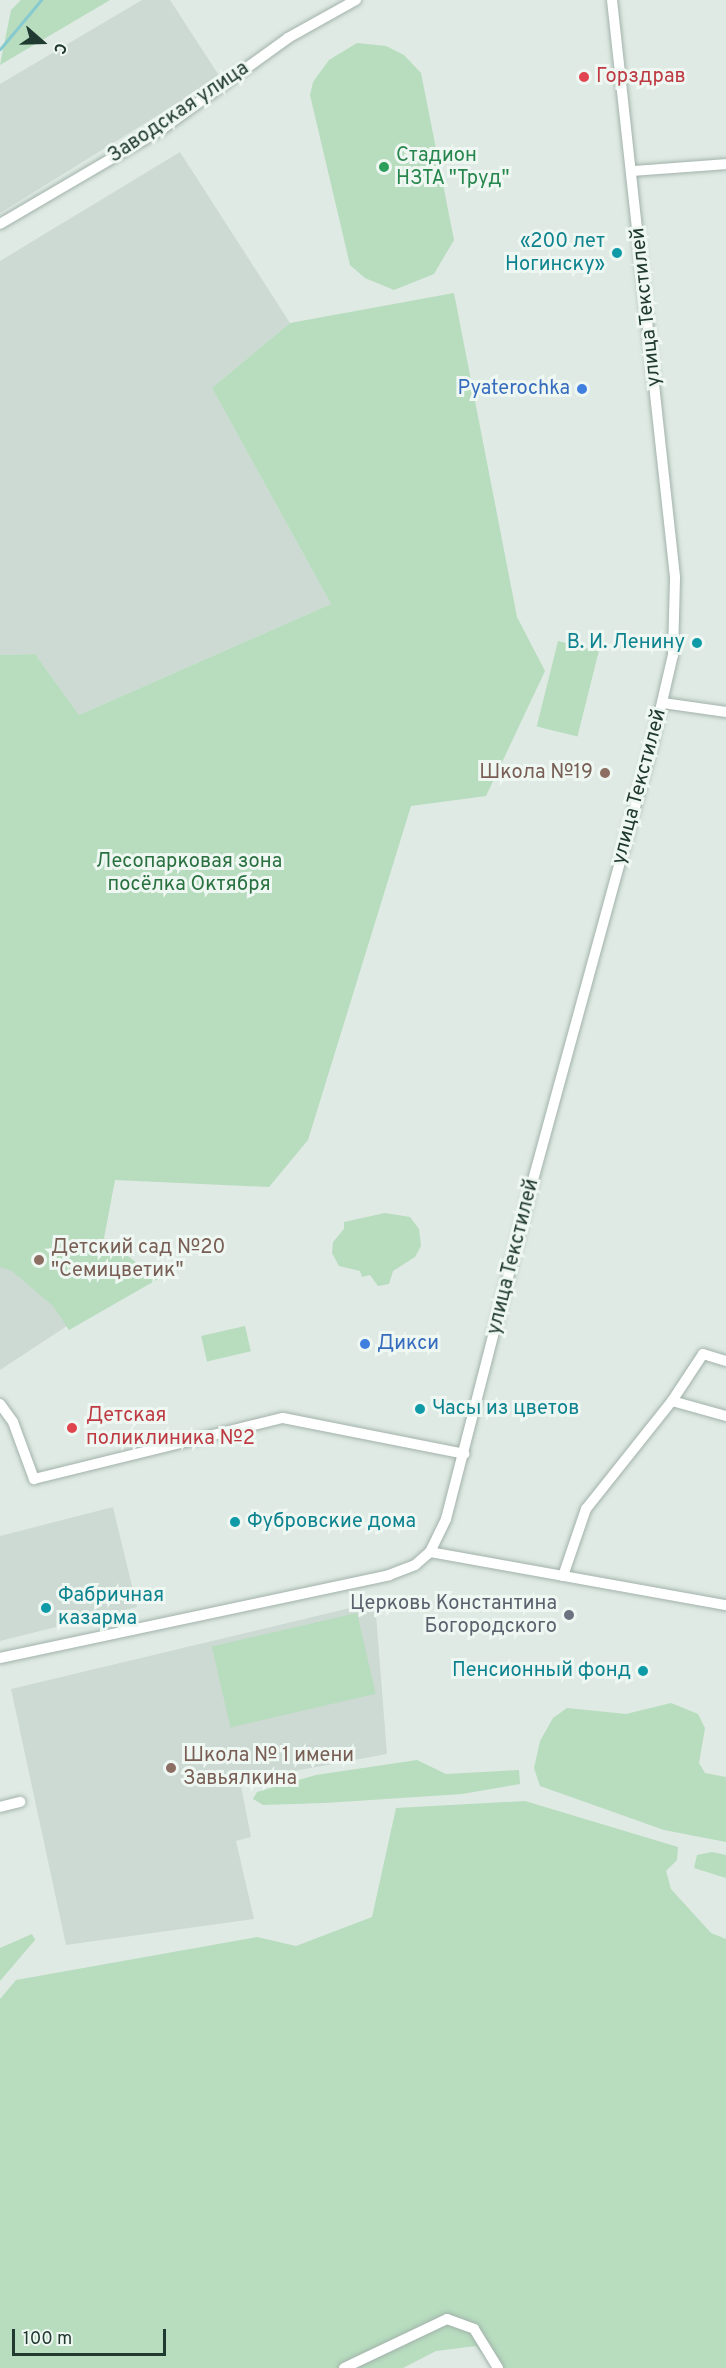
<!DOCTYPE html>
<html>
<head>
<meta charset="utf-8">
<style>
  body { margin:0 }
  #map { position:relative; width:726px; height:2368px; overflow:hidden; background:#dfeae4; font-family:Overpass,sans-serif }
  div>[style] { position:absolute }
  .built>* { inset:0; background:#cddad3 }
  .green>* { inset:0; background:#b7dcbe; transform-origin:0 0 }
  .stream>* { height:3px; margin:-1.5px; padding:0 1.5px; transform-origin:1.5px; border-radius:1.5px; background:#86cad0 }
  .roads { filter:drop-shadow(0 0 2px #a2b2ab) drop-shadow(0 0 2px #a2b2ab) }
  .minor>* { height:10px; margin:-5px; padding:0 5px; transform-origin:5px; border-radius:5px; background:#fff }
  .dots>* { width:16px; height:16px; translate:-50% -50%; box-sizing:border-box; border:3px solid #eff7f2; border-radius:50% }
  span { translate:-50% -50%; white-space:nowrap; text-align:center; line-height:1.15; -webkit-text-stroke:6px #eff7f2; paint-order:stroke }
  .health-label { font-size:20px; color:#be3a42 }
  .left { translate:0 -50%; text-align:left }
  .street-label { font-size:20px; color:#203a31 }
  .leisure-label { font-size:20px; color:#27864d }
  .culture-label { font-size:20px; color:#0d838f }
  .right { translate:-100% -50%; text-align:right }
  .shop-label { font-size:20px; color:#366cbe }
  .education-label { font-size:20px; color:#785e54 }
  .park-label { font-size:20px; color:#2a7140 }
  .worship-label { font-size:20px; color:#5b616d }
  .north { position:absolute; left:12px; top:12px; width:60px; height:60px; -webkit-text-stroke:4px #eff7f2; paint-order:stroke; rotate:110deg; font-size:16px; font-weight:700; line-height:24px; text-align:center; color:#203a31 }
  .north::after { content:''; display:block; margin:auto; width:21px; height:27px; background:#203a31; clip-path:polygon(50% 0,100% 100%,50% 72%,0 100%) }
  .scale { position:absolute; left:12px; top:2329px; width:154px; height:27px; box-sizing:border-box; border:3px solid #203a31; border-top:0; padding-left:8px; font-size:18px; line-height:21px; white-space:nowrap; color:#203a31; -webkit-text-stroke:4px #eff7f2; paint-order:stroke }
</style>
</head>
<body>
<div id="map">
  <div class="built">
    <i style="clip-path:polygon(142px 0,170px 0,220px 77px,0 213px,0 84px)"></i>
    <i style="clip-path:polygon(180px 152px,290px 323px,212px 388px,331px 604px,79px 715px,35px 654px,0 655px,0 261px)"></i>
    <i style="clip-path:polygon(0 1220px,105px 1301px,0 1370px)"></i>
    <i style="clip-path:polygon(113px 1507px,137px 1607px,0 1641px,0 1536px)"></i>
    <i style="clip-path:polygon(375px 1602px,387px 1754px,240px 1781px,251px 1837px,236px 1841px,254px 1919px,66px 1945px,11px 1689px)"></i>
  </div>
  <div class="green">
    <i style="clip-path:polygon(21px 0,110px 0,0 65px,11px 10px)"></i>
    <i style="clip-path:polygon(357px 43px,386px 46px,404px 55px,421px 73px,454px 240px,434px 274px,394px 290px,365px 278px,350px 265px,310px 95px,313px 82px,329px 60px)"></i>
    <i style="clip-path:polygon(454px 293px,517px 617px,545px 671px,486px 796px,411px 806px,308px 1140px,269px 1187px,115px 1180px,104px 1238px,158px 1279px,69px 1330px,53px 1306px,12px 1271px,0 1267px,0 655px,35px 654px,79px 715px,331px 604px,212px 388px,290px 323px)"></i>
    <i style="left:558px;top:641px;width:42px;height:88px;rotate:14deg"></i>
    <i style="clip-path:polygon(385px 1213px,410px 1217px,419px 1229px,421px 1246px,415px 1257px,393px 1271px,389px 1284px,378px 1286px,370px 1275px,362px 1277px,360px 1271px,339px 1266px,332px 1253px,333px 1242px,344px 1229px,344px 1222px)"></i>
    <i style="left:245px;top:1326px;width:26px;height:45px;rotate:77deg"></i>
    <i style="left:357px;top:1613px;width:83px;height:149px;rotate:77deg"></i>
    <i style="clip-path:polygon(671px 1703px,698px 1714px,705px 1728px,699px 1763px,705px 1773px,726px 1777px,726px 1842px,664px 1830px,540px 1786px,534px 1768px,540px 1741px,553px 1718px,567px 1708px,626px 1714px)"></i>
    <i style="clip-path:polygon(417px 1760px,446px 1774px,519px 1770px,520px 1784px,462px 1794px,325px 1803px,263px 1805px,253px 1799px,257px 1792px,316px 1775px)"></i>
    <i style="clip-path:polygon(525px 1801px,678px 1847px,677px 1860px,666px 1871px,671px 1889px,711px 1933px,726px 1939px,726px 2368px,494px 2368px,476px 2346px,436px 2351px,403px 2368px,0 2368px,0 1999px,16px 1980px,257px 1937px,296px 1946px,372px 1917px,396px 1808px)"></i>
    <i style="clip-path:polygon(712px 1852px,726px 1855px,726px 1878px,694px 1868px,697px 1855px)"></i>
    <i style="clip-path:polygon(32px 1934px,35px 1940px,0 1981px,0 1948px)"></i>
  </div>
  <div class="stream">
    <i style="left:0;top:49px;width:64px;rotate:-50.1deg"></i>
  </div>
  <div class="roads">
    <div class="minor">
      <i style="left:633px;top:171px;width:93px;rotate:-4.3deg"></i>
      <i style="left:0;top:224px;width:188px;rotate:-30.4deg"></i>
      <i style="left:162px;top:129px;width:155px;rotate:-35.8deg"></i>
      <i style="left:288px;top:38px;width:78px;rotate:-29.2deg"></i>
      <i style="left:663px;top:703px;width:64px;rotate:8.1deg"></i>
      <i style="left:672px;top:1401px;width:56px;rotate:-56.6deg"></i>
      <i style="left:703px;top:1354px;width:24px;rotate:17deg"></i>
      <i style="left:0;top:1404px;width:22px;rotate:54deg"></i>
      <i style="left:13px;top:1422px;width:61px;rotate:69.8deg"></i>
      <i style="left:34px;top:1479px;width:256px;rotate:-13.8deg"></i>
      <i style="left:283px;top:1418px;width:185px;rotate:11.2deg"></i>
      <i style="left:430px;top:1552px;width:301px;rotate:10.2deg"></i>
      <i style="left:563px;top:1576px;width:71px;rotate:-71.1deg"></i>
      <i style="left:586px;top:1509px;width:138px;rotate:-51.5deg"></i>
      <i style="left:672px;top:1401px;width:56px;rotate:15.5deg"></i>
      <i style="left:0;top:1658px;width:398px;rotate:-12deg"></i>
      <i style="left:389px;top:1575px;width:28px;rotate:-21deg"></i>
      <i style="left:415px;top:1565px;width:20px;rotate:-41deg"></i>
      <i style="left:430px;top:1552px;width:37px;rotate:-64deg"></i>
      <i style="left:446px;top:1519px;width:350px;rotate:-75.6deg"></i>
      <i style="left:533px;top:1180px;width:451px;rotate:-74.7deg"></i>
      <i style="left:652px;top:745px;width:92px;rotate:-76.9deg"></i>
      <i style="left:673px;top:655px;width:78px;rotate:-88.5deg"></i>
      <i style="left:675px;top:577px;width:580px;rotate:-96.23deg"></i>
      <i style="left:0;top:1807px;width:21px;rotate:-14deg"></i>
      <i style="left:344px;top:2368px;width:114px;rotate:-25.4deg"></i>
      <i style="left:447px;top:2319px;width:29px;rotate:20deg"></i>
      <i style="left:474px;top:2329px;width:46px;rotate:58.4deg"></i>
    </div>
  </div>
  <div class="dots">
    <i style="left:584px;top:77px;background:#e0444e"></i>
    <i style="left:384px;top:167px;background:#2e9e5b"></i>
    <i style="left:617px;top:253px;background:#0f9aa8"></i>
    <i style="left:582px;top:389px;background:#3f7fe0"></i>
    <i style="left:697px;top:643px;background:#0f9aa8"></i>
    <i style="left:605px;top:773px;background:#8d6e63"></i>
    <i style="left:39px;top:1260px;background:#8d6e63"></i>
    <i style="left:365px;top:1344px;background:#3f7fe0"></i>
    <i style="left:420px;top:1409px;background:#0f9aa8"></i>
    <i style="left:72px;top:1428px;background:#e0444e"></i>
    <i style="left:235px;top:1522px;background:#0f9aa8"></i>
    <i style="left:46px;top:1608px;background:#0f9aa8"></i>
    <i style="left:569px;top:1615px;background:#6b7280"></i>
    <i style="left:643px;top:1671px;background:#0f9aa8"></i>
    <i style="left:171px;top:1768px;background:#8d6e63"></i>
  </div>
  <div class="health-label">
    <span class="left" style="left:596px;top:77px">Горздрав</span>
    <span class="left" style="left:86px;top:1428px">Детская<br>поликлиника №2</span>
  </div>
  <div class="street-label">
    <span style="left:179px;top:113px;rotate:-34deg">Заводская улица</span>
    <span style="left:647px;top:307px;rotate:-96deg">улица Текстилей</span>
    <span style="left:640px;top:787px;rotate:-75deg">улица Текстилей</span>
    <span style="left:514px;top:1257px;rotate:-76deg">улица Текстилей</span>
  </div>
  <div class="leisure-label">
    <span class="left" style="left:396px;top:168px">Стадион<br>НЗТА "Труд"</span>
  </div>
  <div class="culture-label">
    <span class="right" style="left:605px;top:254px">«200 лет<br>Ногинску»</span>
    <span class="right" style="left:685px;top:643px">В. И. Ленину</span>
    <span class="left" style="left:432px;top:1409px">Часы из цветов</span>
    <span class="left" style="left:247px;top:1522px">Фубровские дома</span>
    <span class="left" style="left:58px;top:1608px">Фабричная<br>казарма</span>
    <span class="right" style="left:631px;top:1671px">Пенсионный фонд</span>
  </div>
  <div class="shop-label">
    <span class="right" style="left:570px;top:389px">Pyaterochka</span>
    <span class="left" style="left:377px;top:1344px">Дикси</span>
  </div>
  <div class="education-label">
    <span class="right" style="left:593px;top:773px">Школа №19</span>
    <span class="left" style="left:51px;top:1260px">Детский сад №20<br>"Семицветик"</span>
    <span class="left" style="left:183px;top:1768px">Школа № 1 имени<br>Завьялкина</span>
  </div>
  <div class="park-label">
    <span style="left:189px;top:874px">Лесопарковая зона<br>посёлка Октября</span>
  </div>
  <div class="worship-label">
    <span class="right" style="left:557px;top:1616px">Церковь Константина<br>Богородского</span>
  </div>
  <div class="north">С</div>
  <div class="scale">100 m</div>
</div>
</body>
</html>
